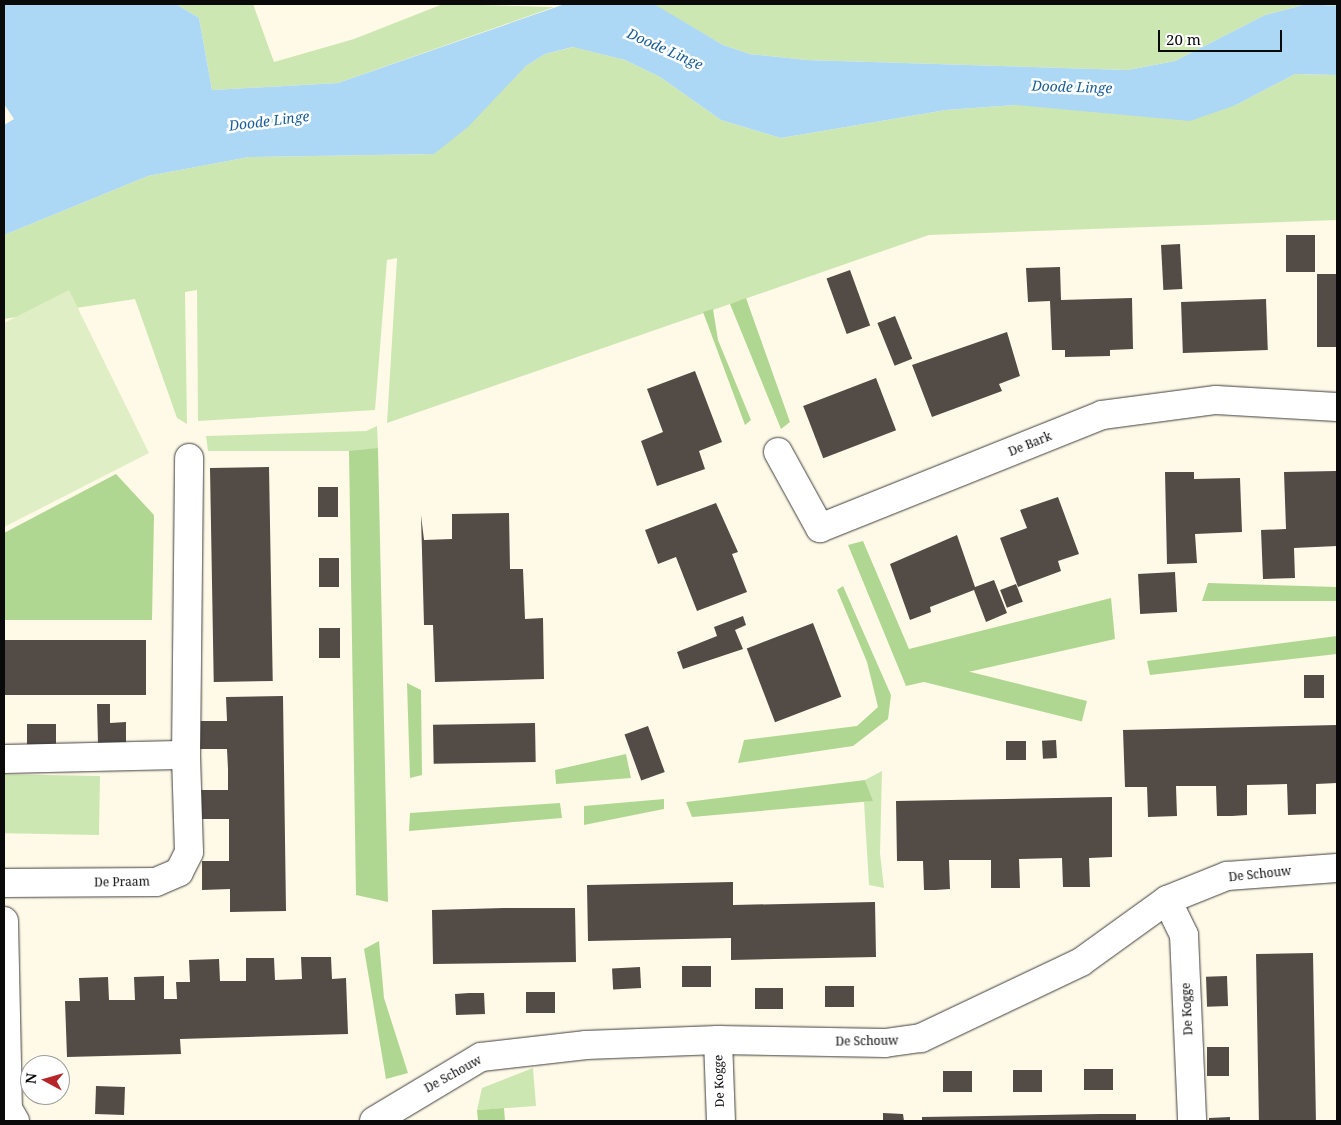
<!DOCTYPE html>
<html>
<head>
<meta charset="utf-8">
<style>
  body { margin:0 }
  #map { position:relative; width:1341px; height:1125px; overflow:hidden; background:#fffae7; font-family:"Noto Serif",serif }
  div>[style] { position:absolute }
  .green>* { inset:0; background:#cde7b3; transform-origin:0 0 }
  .forest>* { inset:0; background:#b0d792; transform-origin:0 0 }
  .pitch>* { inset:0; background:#dfeec4 }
  .water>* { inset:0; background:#add8f5 }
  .building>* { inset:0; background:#524b46; transform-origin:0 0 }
  .roads { filter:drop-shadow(0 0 1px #3d3d3d) drop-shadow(0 0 1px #3d3d3d) }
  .minor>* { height:28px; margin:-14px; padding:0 14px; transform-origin:14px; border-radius:14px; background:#fff }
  span { translate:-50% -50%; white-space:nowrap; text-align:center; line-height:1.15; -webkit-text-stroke:5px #fff; paint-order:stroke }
  .street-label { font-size:12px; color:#0a0a0a }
  .water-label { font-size:14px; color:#175d98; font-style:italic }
  .frame { position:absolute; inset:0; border:5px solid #0a0a0a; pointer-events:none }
  .north { position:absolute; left:20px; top:1055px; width:50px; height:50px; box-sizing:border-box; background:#fff; border:1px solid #9d9d9d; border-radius:50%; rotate:276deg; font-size:14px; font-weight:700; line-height:20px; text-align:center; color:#0a0a0a }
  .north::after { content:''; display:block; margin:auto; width:18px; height:22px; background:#b62529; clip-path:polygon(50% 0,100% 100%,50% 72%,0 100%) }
  .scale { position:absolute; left:1158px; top:30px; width:124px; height:22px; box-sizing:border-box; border:2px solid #0a0a0a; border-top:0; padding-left:6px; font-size:15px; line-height:18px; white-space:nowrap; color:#0a0a0a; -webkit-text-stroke:4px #fff; paint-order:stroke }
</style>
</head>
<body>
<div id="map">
  <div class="green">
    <i style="clip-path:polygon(176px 4px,253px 4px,274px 62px,354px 39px,443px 4px,554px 7px,338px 83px,212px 90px,199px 18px)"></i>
    <i style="clip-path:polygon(652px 4px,1337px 4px,1337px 6px,1307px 4px,1265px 15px,1175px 61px,1128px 70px,807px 60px,750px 54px,723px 45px)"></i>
    <i style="clip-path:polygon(574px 47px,625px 60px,660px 77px,721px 120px,781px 138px,946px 110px,1015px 105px,1236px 105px,1295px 74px,1337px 75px,1337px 220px,929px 235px,387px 423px,397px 258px,387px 260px,375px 410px,198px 421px,197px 290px,185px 292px,187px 424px,177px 418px,135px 299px,4px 319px,4px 235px,148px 176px,249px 157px,434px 154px,526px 66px,545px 54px)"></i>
    <i style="clip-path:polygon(377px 426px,378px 448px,364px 451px,208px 451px,206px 436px,366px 431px)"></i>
    <i style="clip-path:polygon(882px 771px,880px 853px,884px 888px,869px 885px,864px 802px,872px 800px,865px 780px)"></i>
    <i style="left:100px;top:776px;width:59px;height:96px;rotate:91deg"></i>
    <i style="clip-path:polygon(533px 1068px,536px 1106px,477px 1110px,482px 1088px)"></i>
  </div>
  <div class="forest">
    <i style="clip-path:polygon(746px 298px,790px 422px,781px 429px,730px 304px)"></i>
    <i style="clip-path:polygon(713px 309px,718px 340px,751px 420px,745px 425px,703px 312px)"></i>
    <i style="clip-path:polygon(378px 448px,378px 449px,388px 902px,356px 895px,349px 451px)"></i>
    <i style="clip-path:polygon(116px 474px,154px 515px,152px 620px,4px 620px,4px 533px)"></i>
    <i style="clip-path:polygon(863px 541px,909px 649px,1111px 598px,1115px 639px,906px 686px,848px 545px)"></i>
    <i style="clip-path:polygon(1208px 583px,1337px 587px,1337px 601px,1202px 601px)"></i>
    <i style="clip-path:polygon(843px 586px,891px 695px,888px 719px,853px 746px,738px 763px,744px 740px,857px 726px,878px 707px,867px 662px,837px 590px)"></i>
    <i style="clip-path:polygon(1337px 636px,1337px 654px,1150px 675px,1147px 661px)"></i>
    <i style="clip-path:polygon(407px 683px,421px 690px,422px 775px,410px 778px)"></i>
    <i style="left:1087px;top:701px;width:21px;height:174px;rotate:104deg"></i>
    <i style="clip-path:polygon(626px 754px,631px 778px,556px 784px,555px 770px)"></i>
    <i style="clip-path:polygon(865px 780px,873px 801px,692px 817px,686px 802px)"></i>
    <i style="clip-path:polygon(664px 799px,664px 809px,584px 825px,584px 806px)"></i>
    <i style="clip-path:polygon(560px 803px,562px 818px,409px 831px,410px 813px)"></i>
    <i style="clip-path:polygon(379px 941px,384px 998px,408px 1073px,386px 1079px,364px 949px)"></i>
    <i style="clip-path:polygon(504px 1108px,505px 1121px,478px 1121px,477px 1110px)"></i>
  </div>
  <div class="pitch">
    <i style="clip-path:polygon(69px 290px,149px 453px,4px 527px,4px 323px)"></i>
  </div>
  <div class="water">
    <i style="clip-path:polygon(4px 4px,176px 4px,199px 18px,212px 90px,338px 83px,565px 4px,654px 4px,723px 45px,750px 54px,807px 60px,1128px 70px,1175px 61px,1265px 15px,1307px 4px,1337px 6px,1337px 75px,1295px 74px,1236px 105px,1190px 121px,1015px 105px,946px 110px,781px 138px,721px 120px,660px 77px,625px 60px,573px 47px,545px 54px,526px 66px,468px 127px,434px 154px,249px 157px,148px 176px,4px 235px,4px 125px,14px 119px,4px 104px)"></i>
  </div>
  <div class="building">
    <i style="left:1286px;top:235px;width:29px;height:37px"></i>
    <i style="left:1180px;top:244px;width:45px;height:19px;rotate:87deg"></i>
    <i style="clip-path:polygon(1060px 267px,1061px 300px,1132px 298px,1133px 349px,1110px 350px,1110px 356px,1065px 357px,1065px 350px,1052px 350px,1050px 301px,1028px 302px,1026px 268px)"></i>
    <i style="left:850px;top:270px;width:59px;height:25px;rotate:70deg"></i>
    <i style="left:1337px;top:274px;width:73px;height:20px;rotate:90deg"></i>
    <i style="left:1266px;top:299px;width:51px;height:85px;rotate:88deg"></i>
    <i style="left:895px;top:316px;width:46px;height:19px;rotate:68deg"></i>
    <i style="clip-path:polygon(1007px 332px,1020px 376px,999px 384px,1002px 391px,932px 417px,912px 365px)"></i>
    <i style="clip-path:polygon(695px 371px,722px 442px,699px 451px,705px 469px,657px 486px,641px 441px,663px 432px,647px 389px)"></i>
    <i style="left:876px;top:378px;width:56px;height:78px;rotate:69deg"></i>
    <i style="left:269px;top:467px;width:214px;height:59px;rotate:89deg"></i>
    <i style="clip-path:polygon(1336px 471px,1337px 546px,1294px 548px,1295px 578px,1263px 579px,1261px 530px,1286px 529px,1284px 472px)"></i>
    <i style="clip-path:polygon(1165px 472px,1194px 472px,1194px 479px,1240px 478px,1242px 532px,1195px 534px,1197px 563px,1167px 564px)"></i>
    <i style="left:318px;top:487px;width:20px;height:30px"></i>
    <i style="clip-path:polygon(1058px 497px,1079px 554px,1058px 561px,1061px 571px,1018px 587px,1000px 538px,1027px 528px,1020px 510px)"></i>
    <i style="clip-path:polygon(716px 503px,738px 552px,732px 554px,747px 592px,697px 611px,676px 557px,658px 564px,645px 530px)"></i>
    <i style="clip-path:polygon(509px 513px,510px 569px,523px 569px,525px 619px,543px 618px,544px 679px,435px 682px,433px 625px,424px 625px,421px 515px,424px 540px,452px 539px,452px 514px)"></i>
    <i style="clip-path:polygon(957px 535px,975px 587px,994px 580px,1007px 613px,986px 622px,974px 590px,930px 607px,931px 612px,910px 620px,890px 564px)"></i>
    <i style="left:319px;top:558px;width:20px;height:29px"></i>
    <i style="left:1175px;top:572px;width:40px;height:37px;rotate:87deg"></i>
    <i style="left:1016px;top:584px;width:19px;height:17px;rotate:69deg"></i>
    <i style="clip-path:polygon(743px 616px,746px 625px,735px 630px,743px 649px,683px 669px,677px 652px,717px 636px,714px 627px)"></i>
    <i style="left:813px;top:623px;width:79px;height:71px;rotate:69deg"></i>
    <i style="left:319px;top:628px;width:21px;height:30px"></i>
    <i style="left:146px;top:640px;width:55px;height:142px;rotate:90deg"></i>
    <i style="left:1304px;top:675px;width:20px;height:23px"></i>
    <i style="clip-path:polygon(283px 696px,286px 911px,230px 912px,230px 889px,202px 890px,202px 861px,229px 861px,229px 819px,200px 819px,199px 790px,228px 790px,228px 769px,227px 749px,199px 749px,199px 721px,227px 721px,226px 697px)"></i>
    <i style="clip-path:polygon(97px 704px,110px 704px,110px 723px,126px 722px,126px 744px,98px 744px)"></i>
    <i style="left:535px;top:723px;width:39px;height:102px;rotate:89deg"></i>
    <i style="left:27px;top:724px;width:29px;height:21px"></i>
    <i style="clip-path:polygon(1337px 725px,1337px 783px,1316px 784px,1316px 814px,1288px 815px,1287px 784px,1247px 785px,1247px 815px,1232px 816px,1217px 816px,1216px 786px,1176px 786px,1177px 816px,1148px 817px,1147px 787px,1125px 787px,1123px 730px)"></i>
    <i style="left:648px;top:726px;width:49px;height:25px;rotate:70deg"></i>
    <i style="left:1056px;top:740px;width:18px;height:14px;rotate:87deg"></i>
    <i style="left:1006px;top:741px;width:20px;height:19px"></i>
    <i style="clip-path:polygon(1112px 797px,1112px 857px,1089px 858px,1090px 887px,1063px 887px,1062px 858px,1019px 859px,1020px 888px,991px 888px,991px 860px,949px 860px,950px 889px,935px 890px,924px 890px,923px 861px,897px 861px,896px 801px)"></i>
    <i style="clip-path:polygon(733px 882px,733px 905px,875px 902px,876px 957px,731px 960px,731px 938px,588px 941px,587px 885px)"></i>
    <i style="clip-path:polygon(504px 908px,575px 908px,576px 962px,433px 964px,432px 910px)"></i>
    <i style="left:1313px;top:953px;width:168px;height:57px;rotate:89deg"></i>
    <i style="clip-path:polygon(301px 957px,331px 957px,332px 979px,346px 978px,348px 1034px,180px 1039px,181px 1054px,67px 1057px,65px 1001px,80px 1001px,79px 978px,108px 977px,109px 1000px,135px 1000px,134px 977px,164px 976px,164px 999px,177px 999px,176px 982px,190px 982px,189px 960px,219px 959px,220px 981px,246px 981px,246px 958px,274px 958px,275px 980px,302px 979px)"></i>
    <i style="left:682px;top:966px;width:29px;height:21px"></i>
    <i style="left:640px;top:967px;width:21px;height:28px;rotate:87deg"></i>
    <i style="left:1227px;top:976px;width:30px;height:21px;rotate:88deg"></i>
    <i style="left:854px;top:986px;width:21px;height:29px;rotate:90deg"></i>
    <i style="left:755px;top:988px;width:28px;height:21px"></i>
    <i style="left:526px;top:992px;width:29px;height:21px"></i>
    <i style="clip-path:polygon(469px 993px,484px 993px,485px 1014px,456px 1015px,455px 994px)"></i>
    <i style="left:1207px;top:1047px;width:22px;height:29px"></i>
    <i style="left:1084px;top:1069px;width:29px;height:21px"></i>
    <i style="left:1013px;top:1070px;width:29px;height:22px"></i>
    <i style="left:972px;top:1071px;width:21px;height:29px;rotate:90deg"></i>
    <i style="left:96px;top:1086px;width:29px;height:28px;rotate:2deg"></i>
    <i style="clip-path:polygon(883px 1113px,903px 1114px,904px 1121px,883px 1121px)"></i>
    <i style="clip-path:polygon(1100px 1114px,1136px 1114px,1136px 1121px,922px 1121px,922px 1117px)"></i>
    <i style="clip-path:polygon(1230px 1117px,1230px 1121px,1209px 1121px,1209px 1118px)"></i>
  </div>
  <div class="roads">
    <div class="minor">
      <i style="left:778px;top:452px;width:87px;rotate:61.1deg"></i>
      <i style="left:820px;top:528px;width:304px;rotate:-21.8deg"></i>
      <i style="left:1102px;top:415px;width:115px;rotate:-7.5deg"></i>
      <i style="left:1216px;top:400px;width:121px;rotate:3.3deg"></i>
      <i style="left:4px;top:759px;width:182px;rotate:-1.3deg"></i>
      <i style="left:4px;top:883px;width:152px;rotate:-0.4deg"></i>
      <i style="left:156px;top:882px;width:25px;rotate:-23deg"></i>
      <i style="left:179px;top:872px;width:22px;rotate:-63deg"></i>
      <i style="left:189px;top:852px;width:97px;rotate:-91.8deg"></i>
      <i style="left:186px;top:755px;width:297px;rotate:-89.4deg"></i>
      <i style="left:1167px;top:900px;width:39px;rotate:64deg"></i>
      <i style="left:1184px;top:935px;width:186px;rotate:87.5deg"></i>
      <i style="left:4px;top:921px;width:188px;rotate:88.8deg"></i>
      <i style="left:8px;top:1109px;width:14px;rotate:60deg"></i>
      <i style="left:718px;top:1040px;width:81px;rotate:87.9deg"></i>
      <i style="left:374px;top:1121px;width:125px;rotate:-30.9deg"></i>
      <i style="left:481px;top:1057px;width:106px;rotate:-6.5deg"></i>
      <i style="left:586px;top:1045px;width:132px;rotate:-2.2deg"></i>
      <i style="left:718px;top:1040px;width:167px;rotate:1deg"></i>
      <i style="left:885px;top:1043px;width:36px;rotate:-8deg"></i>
      <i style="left:921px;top:1038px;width:177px;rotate:-25.4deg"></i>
      <i style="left:1081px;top:962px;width:106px;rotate:-35.8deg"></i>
      <i style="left:1167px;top:900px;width:65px;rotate:-21.8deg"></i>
      <i style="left:1227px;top:876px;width:110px;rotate:-4.2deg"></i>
    </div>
  </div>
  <div class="street-label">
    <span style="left:1030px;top:444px;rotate:-22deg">De Bark</span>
    <span style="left:1260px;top:874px;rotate:-6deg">De Schouw</span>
    <span style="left:122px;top:882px;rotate:-1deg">De Praam</span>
    <span style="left:1187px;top:1009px;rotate:-93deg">De Kogge</span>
    <span style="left:867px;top:1041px;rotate:-1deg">De Schouw</span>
    <span style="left:453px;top:1074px;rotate:-29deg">De Schouw</span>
    <span style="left:719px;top:1081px;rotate:-92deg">De Kogge</span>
  </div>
  <div class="water-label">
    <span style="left:665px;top:49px;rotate:24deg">Doode Linge</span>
    <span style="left:1072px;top:87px;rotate:2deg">Doode Linge</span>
    <span style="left:269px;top:121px;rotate:-7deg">Doode Linge</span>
  </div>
  <div class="frame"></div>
  <div class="north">N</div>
  <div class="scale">20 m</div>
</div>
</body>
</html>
